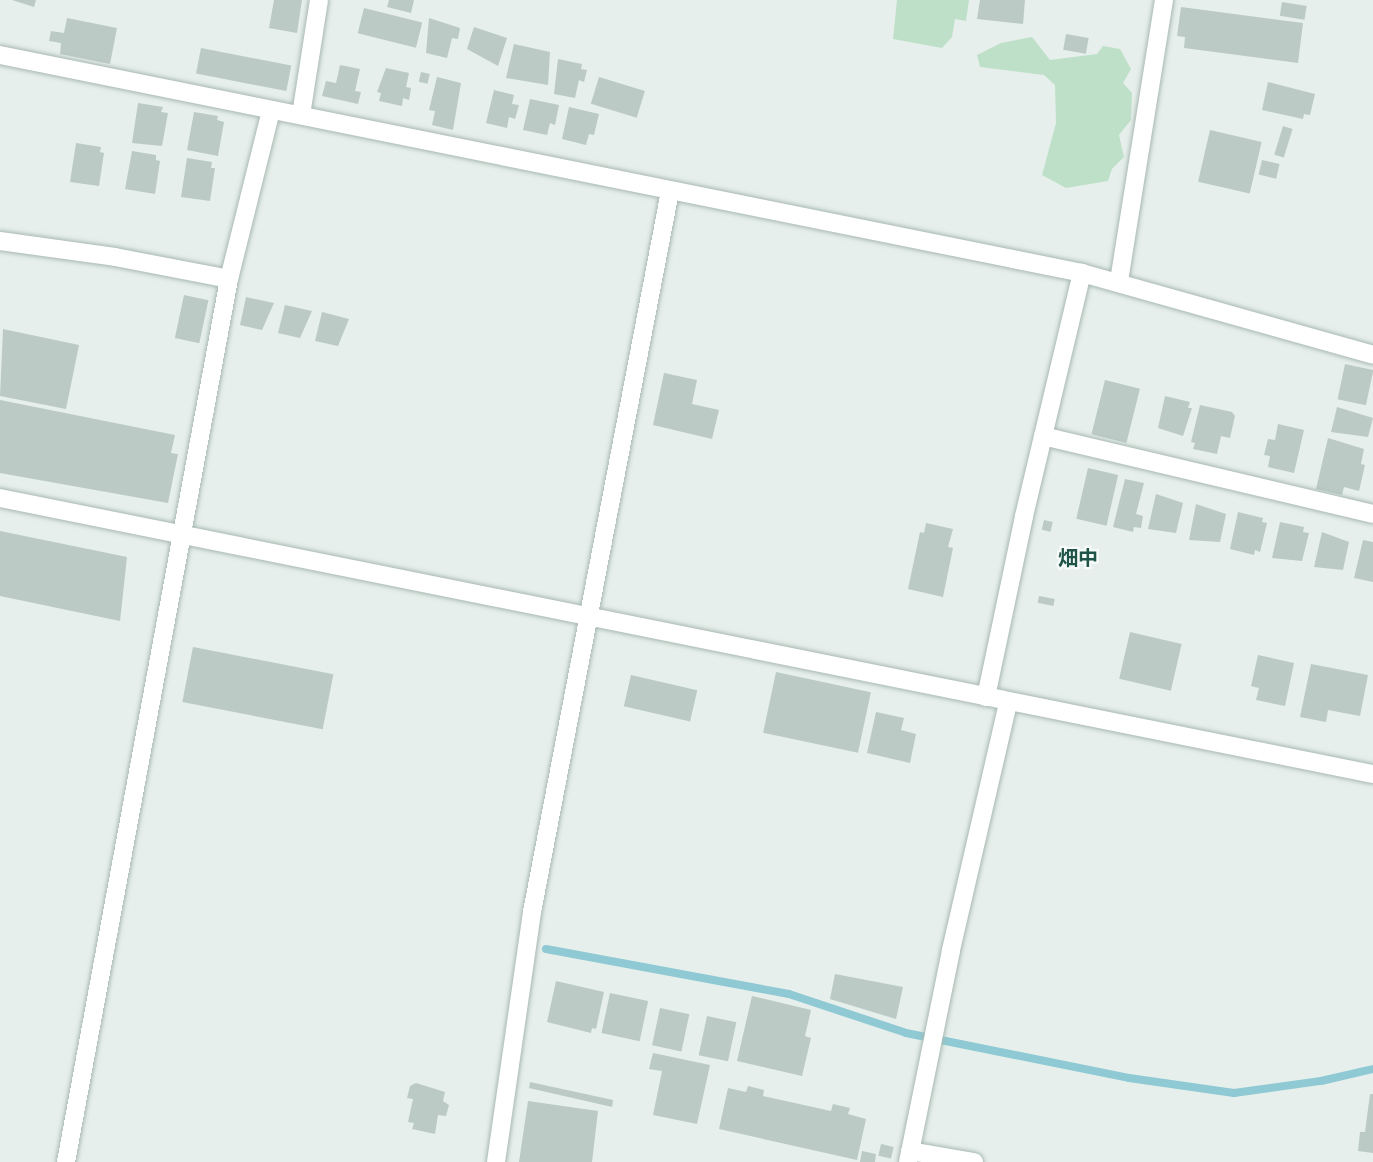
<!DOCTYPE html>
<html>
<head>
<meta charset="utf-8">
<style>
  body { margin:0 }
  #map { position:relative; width:1373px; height:1162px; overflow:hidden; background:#e6efeb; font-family:Ubuntu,"Noto Sans JP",sans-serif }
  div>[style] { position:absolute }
  .green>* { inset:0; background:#bfe0c8 }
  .stream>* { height:8px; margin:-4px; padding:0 4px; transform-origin:4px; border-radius:4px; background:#8ec9d4 }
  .building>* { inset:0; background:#bbcac4; transform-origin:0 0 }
  .roads { filter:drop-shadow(0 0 2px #a8b8b2) drop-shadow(0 0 2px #a8b8b2) }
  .minor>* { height:18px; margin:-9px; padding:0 9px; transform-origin:9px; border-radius:9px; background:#fff }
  span { translate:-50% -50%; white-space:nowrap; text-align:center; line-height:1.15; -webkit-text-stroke:4.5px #f7fbf9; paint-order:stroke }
  .quarter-label { font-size:20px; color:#1f5548; font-weight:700 }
</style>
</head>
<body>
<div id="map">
  <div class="green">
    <i style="clip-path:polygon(897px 0,969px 0,966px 21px,955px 19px,952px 37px,942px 48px,893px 39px)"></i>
    <i style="clip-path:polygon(1032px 37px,1050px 60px,1097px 54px,1103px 46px,1120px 49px,1131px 69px,1123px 83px,1132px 93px,1131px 120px,1119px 135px,1124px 157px,1112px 169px,1108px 181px,1066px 188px,1042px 175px,1056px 123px,1055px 85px,1044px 75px,980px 67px,977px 55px,1001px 43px)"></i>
  </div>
  <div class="stream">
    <i style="left:546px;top:949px;width:247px;rotate:10.5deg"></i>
    <i style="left:789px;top:994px;width:123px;rotate:18.4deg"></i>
    <i style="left:906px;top:1033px;width:227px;rotate:11.4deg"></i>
    <i style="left:1129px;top:1078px;width:106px;rotate:8.1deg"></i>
    <i style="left:1234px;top:1093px;width:88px;rotate:-7.9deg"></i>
    <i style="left:1321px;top:1081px;width:53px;rotate:-13deg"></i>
  </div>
  <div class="building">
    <i style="clip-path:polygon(12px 0,36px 0,34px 7px)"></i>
    <i style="clip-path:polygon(274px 0,302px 0,297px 33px,269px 28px)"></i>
    <i style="clip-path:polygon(389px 0,414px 0,411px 13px,387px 7px)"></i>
    <i style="clip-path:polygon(980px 0,1025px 0,1023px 24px,977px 19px)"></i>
    <i style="left:1282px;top:2px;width:25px;height:14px;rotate:9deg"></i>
    <i style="clip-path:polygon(1181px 7px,1303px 23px,1298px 63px,1184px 48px,1185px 37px,1177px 36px)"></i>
    <i style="left:364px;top:8px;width:60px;height:26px;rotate:14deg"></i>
    <i style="clip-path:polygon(67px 18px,117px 28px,110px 64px,60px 54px,61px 43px,49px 41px,51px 31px,64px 33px)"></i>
    <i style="clip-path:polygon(429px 18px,460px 28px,458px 39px,452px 38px,447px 58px,426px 53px)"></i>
    <i style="clip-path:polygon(474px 27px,507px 38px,498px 66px,467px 49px)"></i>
    <i style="left:1066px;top:34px;width:23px;height:16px;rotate:10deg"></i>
    <i style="clip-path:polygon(514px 44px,550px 52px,548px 85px,506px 78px)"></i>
    <i style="left:201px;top:48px;width:92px;height:26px;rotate:11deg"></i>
    <i style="clip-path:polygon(558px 59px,582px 64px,581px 69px,587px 70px,584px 82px,579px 80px,575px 98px,554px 94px)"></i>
    <i style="clip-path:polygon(340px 65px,360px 69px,355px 91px,361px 92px,358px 104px,322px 96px,326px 81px,336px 83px)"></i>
    <i style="clip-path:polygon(386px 68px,409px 73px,406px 87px,411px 88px,409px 100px,403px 98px,402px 106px,379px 101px,381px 93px,377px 92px)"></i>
    <i style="left:421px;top:72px;width:9px;height:10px;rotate:13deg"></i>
    <i style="clip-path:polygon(437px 77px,461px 83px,453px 130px,432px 125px,435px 111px,429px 110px)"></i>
    <i style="left:599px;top:77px;width:48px;height:28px;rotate:17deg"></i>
    <i style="clip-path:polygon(1268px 82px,1315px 94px,1310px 115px,1304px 114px,1303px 119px,1262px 110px)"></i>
    <i style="clip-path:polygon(494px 90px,514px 95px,512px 104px,519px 105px,515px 119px,509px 117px,507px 128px,486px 123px)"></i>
    <i style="clip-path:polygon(530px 99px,559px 105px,555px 125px,550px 123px,547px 135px,523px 130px)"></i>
    <i style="clip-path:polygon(138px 103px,163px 107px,161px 112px,168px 113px,162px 146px,132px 143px)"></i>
    <i style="clip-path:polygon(569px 107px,599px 114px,594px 135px,589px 134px,586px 145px,562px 139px)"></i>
    <i style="clip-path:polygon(194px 112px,218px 116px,217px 120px,224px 122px,218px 156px,187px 150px)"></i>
    <i style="left:1283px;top:126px;width:10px;height:30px;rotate:17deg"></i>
    <i style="left:1210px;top:130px;width:53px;height:53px;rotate:13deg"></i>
    <i style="clip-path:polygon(76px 143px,101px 147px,100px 152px,104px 153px,99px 186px,70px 182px)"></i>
    <i style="clip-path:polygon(132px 151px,156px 155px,156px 160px,160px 161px,155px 194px,125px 189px)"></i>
    <i style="clip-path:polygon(187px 158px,212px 162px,211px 168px,215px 168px,210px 201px,181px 197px)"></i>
    <i style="left:1262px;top:160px;width:18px;height:15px;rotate:13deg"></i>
    <i style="left:184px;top:295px;width:25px;height:44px;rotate:12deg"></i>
    <i style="clip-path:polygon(246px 297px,274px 303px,262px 330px,240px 325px)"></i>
    <i style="clip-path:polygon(285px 305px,312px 311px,300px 338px,278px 333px)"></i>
    <i style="clip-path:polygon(322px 312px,349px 319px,338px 346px,315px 341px)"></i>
    <i style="clip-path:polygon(3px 329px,79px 345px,66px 409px,0 396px)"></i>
    <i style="left:1345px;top:364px;width:29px;height:36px;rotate:12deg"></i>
    <i style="clip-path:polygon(664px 373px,697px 380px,692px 404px,719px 410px,712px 439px,653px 425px)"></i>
    <i style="left:1105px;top:380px;width:36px;height:56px;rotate:14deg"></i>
    <i style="clip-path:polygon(1165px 396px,1190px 402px,1188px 408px,1192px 408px,1183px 436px,1158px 428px)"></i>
    <i style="clip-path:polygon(0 400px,175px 435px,171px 453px,178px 454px,168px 503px,0 473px)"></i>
    <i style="clip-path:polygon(1200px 405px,1232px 412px,1235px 416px,1230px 438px,1221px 436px,1217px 454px,1193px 449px,1195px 443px,1191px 442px)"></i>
    <i style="clip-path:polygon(1337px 407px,1373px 418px,1368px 437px,1331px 432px)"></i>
    <i style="clip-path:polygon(1278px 424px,1304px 430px,1294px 473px,1268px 467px,1270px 456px,1264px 455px,1268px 439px,1275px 440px)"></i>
    <i style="clip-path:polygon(1328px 438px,1364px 449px,1361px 464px,1365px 465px,1359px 491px,1344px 487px,1342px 495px,1316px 489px)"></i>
    <i style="left:1088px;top:468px;width:31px;height:52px;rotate:13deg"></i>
    <i style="clip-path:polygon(1125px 479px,1144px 483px,1136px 514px,1143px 516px,1141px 528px,1134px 527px,1133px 532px,1113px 527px)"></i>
    <i style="clip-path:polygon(1156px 494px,1183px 503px,1176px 533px,1148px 529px)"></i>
    <i style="clip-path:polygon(1196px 504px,1226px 514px,1220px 542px,1189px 540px)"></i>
    <i style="clip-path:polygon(1238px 512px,1263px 518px,1262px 522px,1267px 523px,1260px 552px,1255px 550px,1254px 555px,1230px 549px)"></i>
    <i style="left:1044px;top:520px;width:9px;height:10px;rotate:13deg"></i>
    <i style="clip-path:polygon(1280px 522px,1304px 527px,1303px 532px,1309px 533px,1302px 561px,1272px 558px)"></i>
    <i style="clip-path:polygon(926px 523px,953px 529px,948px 547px,953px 548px,943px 597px,908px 589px,920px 532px,924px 533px)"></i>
    <i style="clip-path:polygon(0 531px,127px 557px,120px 621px,0 596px)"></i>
    <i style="clip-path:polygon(1322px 532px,1349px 542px,1343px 570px,1314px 567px)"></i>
    <i style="clip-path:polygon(1363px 540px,1373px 542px,1373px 582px,1354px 578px)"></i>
    <i style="left:1039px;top:596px;width:16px;height:7px;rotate:11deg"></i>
    <i style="left:1130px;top:632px;width:53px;height:48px;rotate:13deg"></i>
    <i style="left:193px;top:647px;width:143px;height:56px;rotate:11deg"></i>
    <i style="clip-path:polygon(1258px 655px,1294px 663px,1285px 706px,1256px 700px,1259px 688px,1251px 686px)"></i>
    <i style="clip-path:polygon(1311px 664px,1368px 675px,1360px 716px,1328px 710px,1326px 722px,1300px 717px)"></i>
    <i style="left:776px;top:672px;width:97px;height:62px;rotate:12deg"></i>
    <i style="left:631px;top:675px;width:68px;height:32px;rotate:13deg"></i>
    <i style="clip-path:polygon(876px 712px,904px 718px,901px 730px,916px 734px,910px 763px,867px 753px)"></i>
    <i style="clip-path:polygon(835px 974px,903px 987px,896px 1019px,830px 999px)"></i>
    <i style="clip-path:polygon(556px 981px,604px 992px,596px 1029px,592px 1028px,591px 1033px,547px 1022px)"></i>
    <i style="left:610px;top:993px;width:39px;height:41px;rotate:12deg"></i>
    <i style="clip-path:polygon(752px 996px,811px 1010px,805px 1036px,811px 1038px,802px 1076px,737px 1061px)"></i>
    <i style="left:660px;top:1008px;width:30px;height:38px;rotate:12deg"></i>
    <i style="left:707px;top:1016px;width:30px;height:40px;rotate:12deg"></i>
    <i style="clip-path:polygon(653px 1053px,710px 1065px,697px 1124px,653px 1115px,662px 1071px,649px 1069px)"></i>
    <i style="clip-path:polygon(530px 1082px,613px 1100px,612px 1107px,529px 1088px)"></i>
    <i style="clip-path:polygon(416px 1083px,445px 1092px,443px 1101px,449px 1105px,446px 1116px,438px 1115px,435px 1134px,412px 1129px,414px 1123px,408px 1122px,413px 1099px,407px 1098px,410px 1086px)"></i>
    <i style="clip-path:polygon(748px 1086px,764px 1090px,763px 1096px,831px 1111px,833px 1104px,850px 1108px,848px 1114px,866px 1119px,857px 1160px,719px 1129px,728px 1088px,746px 1092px)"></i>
    <i style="clip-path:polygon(1370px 1094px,1373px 1094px,1373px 1153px,1358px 1151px,1360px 1132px,1365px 1132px)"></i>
    <i style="clip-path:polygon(528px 1101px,598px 1111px,592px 1162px,519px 1162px)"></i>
    <i style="left:881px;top:1144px;width:13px;height:12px;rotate:13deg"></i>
    <i style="clip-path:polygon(862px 1151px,876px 1154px,875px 1162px,860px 1162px)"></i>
  </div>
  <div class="roads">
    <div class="minor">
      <i style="left:0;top:55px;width:1104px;rotate:11.39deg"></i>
      <i style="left:1082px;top:273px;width:302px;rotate:15.7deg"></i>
      <i style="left:301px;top:115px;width:116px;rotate:-81.1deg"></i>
      <i style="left:0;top:241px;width:116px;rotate:7.9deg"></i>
      <i style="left:115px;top:257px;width:116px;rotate:10.9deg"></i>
      <i style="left:1119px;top:281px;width:285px;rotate:-80.9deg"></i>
      <i style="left:1043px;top:436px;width:339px;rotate:13.3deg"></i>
      <i style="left:0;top:498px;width:1400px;rotate:11.37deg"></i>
      <i style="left:986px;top:697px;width:185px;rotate:-78.1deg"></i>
      <i style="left:1024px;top:516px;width:250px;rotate:-76.6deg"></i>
      <i style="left:910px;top:1151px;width:65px;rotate:9.8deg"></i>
      <i style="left:66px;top:1162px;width:898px;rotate:-79.54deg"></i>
      <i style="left:229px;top:279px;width:174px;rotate:-76deg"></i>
      <i style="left:496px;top:1162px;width:253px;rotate:-81.8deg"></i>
      <i style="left:532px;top:912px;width:734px;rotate:-79.16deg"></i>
      <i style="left:908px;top:1162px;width:216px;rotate:-78.5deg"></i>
      <i style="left:951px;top:950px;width:253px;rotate:-77deg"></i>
    </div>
  </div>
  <div class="quarter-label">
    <span style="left:1078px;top:557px">畑中</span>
  </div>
</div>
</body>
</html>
